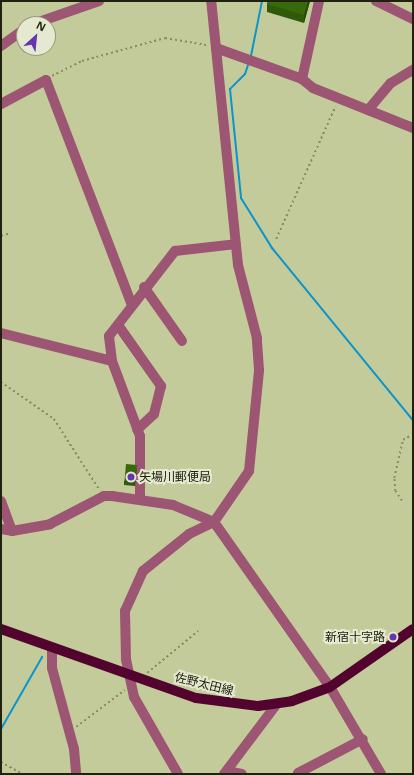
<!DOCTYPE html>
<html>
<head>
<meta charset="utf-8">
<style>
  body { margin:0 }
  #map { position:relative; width:414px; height:775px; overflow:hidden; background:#c4cb9a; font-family:"Open Sans","Noto Sans JP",sans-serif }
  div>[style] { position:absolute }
  .stream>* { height:2px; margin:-1px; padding:0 1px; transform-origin:1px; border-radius:1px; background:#0c94cb }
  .path>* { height:1.5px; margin-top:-0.75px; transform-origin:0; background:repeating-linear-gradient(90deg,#868c66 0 2px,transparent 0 5px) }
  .minor>* { height:10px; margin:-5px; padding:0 5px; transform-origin:5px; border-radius:5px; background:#9c5572 }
  .major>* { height:10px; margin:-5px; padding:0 5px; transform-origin:5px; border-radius:5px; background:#52042e }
  .wall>* { inset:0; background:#305a09 }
  .shaded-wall>* { inset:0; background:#274a07 }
  .building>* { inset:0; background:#38690a; transform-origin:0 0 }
  .dots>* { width:11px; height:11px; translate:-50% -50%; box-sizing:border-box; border:2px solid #e5e9d0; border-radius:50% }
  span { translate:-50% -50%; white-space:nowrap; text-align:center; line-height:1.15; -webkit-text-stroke:4px #e5e9d0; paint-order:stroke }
  .poi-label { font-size:12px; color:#20220f }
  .left { translate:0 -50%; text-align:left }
  .right { translate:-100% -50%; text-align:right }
  .street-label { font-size:12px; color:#20220f }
  .frame { position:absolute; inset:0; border:2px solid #20220f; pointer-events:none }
  .north { position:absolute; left:16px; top:16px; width:40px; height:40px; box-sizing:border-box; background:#e5e9d0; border:1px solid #969983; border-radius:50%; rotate:27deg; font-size:11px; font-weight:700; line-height:16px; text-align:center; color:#20220f }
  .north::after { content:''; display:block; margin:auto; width:14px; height:18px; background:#6237af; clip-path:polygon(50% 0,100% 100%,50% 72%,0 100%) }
</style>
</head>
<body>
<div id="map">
  <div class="stream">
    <i style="left:251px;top:56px;width:56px;rotate:-78.7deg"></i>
    <i style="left:248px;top:65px;width:9px;rotate:108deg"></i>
    <i style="left:245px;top:74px;width:21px;rotate:135deg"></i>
    <i style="left:230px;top:89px;width:110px;rotate:84.2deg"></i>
    <i style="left:241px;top:198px;width:59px;rotate:58.2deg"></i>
    <i style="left:272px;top:248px;width:222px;rotate:50.7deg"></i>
    <i style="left:1px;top:729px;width:83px;rotate:-60.3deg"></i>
  </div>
  <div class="path">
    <i style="left:52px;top:76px;width:34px;rotate:-27deg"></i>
    <i style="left:82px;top:61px;width:86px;rotate:-15.5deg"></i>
    <i style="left:165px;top:38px;width:42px;rotate:9.7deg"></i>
    <i style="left:1px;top:236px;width:9px;rotate:-18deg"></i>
    <i style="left:276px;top:239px;width:145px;rotate:-65.9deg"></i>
    <i style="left:1px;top:382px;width:65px;rotate:34.9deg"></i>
    <i style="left:54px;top:419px;width:83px;rotate:57.3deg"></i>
    <i style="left:402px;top:501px;width:12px;rotate:-125deg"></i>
    <i style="left:395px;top:491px;width:13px;rotate:-94deg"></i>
    <i style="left:394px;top:478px;width:39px;rotate:-77deg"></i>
    <i style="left:403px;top:440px;width:12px;rotate:-31deg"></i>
    <i style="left:147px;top:673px;width:66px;rotate:-39.5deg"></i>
    <i style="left:76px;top:727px;width:61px;rotate:-37.1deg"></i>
    <i style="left:1px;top:762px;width:25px;rotate:29deg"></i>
  </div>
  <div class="minor">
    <i style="left:376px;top:1px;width:41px;rotate:25.9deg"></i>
    <i style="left:33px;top:24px;width:70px;rotate:-19.2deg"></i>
    <i style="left:1px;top:46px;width:29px;rotate:-36deg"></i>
    <i style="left:216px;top:48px;width:91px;rotate:19.8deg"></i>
    <i style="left:302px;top:79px;width:14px;rotate:39deg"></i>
    <i style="left:313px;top:88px;width:108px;rotate:21.8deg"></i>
    <i style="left:302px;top:79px;width:80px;rotate:-77.7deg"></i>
    <i style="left:1px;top:104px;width:51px;rotate:-28.1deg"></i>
    <i style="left:46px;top:80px;width:241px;rotate:69.1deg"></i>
    <i style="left:368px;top:110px;width:35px;rotate:-50deg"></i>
    <i style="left:391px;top:83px;width:26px;rotate:-31deg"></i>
    <i style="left:144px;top:287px;width:66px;rotate:54.9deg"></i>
    <i style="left:118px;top:325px;width:75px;rotate:54.8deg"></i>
    <i style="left:161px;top:386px;width:29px;rotate:104deg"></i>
    <i style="left:154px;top:414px;width:23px;rotate:137deg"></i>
    <i style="left:1px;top:333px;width:114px;rotate:14.2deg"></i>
    <i style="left:140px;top:499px;width:63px;rotate:-90deg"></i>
    <i style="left:140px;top:436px;width:80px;rotate:-110.5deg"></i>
    <i style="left:112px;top:361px;width:25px;rotate:-97deg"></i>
    <i style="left:109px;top:336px;width:108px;rotate:-52.2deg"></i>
    <i style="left:175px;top:251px;width:61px;rotate:-6.5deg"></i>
    <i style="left:1px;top:501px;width:32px;rotate:70deg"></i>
    <i style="left:1px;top:529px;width:11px;rotate:10deg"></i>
    <i style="left:12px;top:531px;width:39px;rotate:-10deg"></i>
    <i style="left:50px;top:524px;width:61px;rotate:-27.4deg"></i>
    <i style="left:104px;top:496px;width:8px"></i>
    <i style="left:112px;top:496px;width:62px;rotate:8.4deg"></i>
    <i style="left:173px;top:505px;width:44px;rotate:22.5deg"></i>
    <i style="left:214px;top:522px;width:202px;rotate:54.9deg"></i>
    <i style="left:330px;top:687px;width:101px;rotate:59.6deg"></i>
    <i style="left:52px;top:649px;width:19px;rotate:90deg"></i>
    <i style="left:52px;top:668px;width:84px;rotate:74.8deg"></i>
    <i style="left:74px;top:749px;width:25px;rotate:85deg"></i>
    <i style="left:227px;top:771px;width:15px;rotate:11deg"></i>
    <i style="left:298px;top:773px;width:73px;rotate:-27.6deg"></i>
    <i style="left:178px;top:774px;width:89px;rotate:-119.7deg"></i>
    <i style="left:134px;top:697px;width:39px;rotate:-102deg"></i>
    <i style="left:126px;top:659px;width:48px;rotate:-91.2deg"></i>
    <i style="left:125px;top:611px;width:44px;rotate:-65.8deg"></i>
    <i style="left:143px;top:571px;width:59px;rotate:-38.8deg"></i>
    <i style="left:189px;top:534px;width:28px;rotate:-26deg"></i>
    <i style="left:214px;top:522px;width:62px;rotate:-55.5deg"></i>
    <i style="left:249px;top:471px;width:101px;rotate:-84.3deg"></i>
    <i style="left:259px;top:370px;width:32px;rotate:-94deg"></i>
    <i style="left:257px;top:338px;width:75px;rotate:-104.6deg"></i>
    <i style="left:238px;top:265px;width:265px;rotate:-95.8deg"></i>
    <i style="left:224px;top:774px;width:86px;rotate:-53deg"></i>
  </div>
  <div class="major">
    <i style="left:1px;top:629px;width:207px;rotate:19.5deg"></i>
    <i style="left:196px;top:698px;width:63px;rotate:7.4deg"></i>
    <i style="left:258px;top:706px;width:34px;rotate:-8deg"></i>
    <i style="left:292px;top:701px;width:40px;rotate:-20.2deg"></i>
    <i style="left:330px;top:687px;width:101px;rotate:-34.9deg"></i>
  </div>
  <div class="wall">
    <i style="clip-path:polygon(268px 1px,310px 1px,304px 23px,267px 12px,267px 4px)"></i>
    <i style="clip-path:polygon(137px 469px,135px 486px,124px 485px,124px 481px)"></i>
  </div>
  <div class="shaded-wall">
    <i style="clip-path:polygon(308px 1px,310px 1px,304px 23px,304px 15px)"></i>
  </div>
  <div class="building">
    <i style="clip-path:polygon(268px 1px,308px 1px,304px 15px,267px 4px)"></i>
    <i style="left:126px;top:464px;width:11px;height:17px;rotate:5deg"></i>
  </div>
  <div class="dots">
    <i style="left:131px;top:477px;background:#6237af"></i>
    <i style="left:393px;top:637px;background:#6237af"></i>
  </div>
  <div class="poi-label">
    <span class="left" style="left:139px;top:477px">矢場川郵便局</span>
    <span class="right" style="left:385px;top:637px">新宿十字路</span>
  </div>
  <div class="street-label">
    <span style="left:204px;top:684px;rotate:14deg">佐野太田線</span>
  </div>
  <div class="frame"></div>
  <div class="north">N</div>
</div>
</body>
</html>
